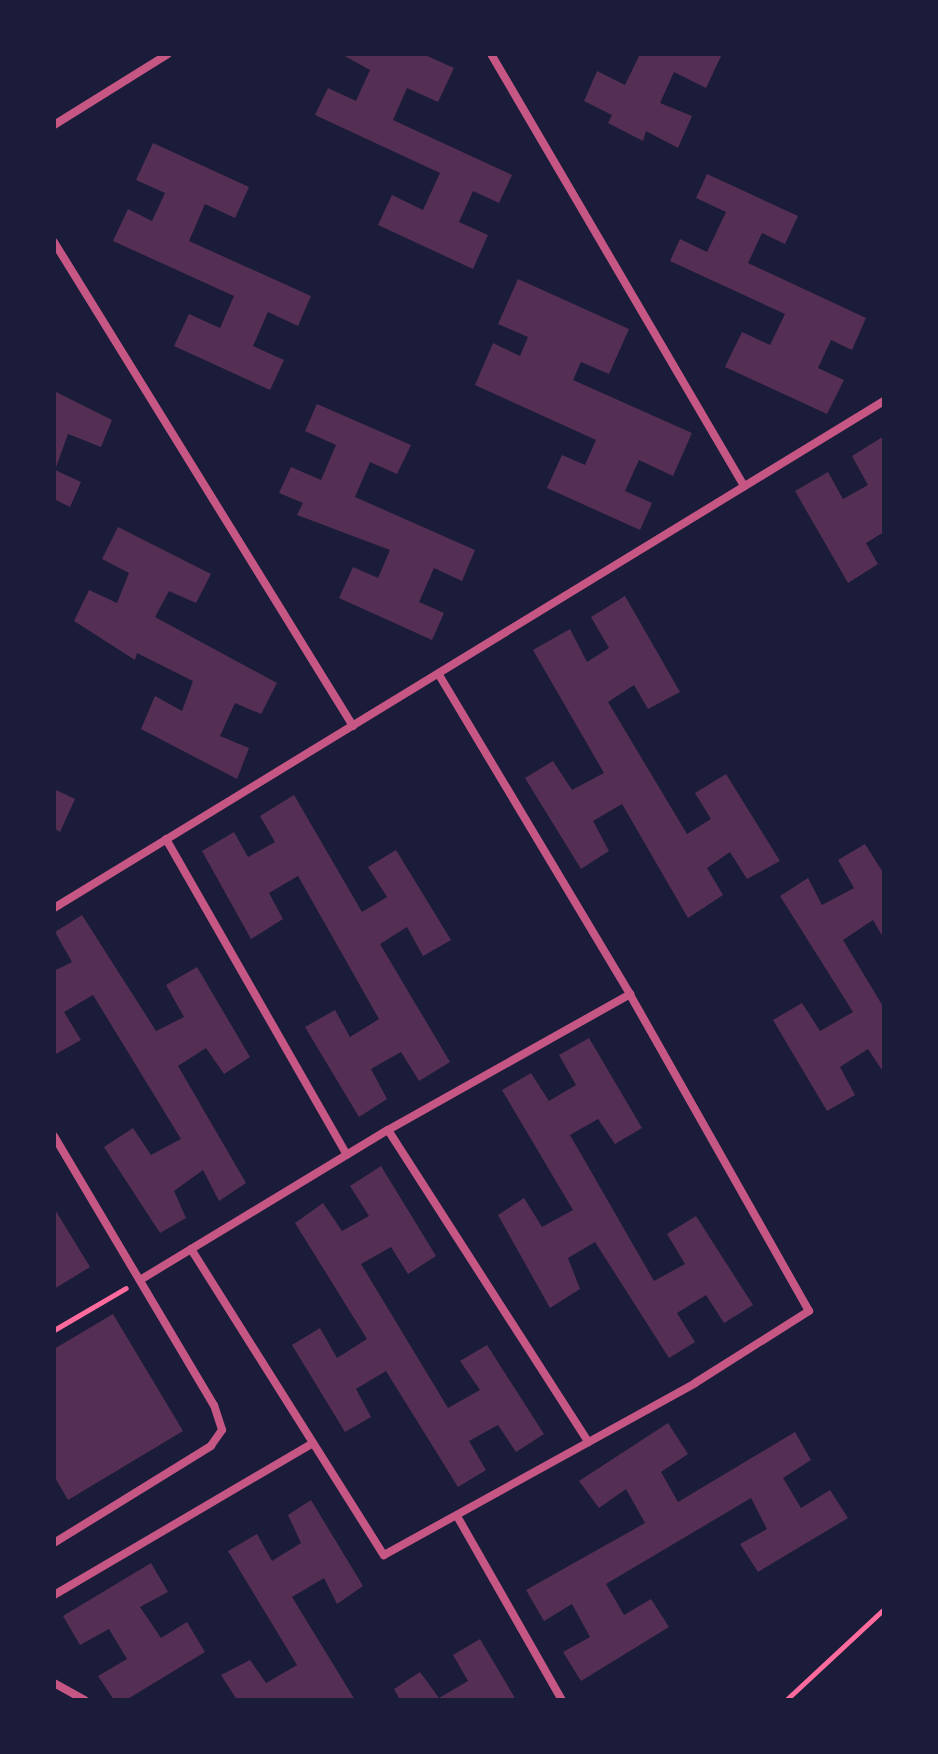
<!DOCTYPE html>
<html>
<head>
<meta charset="utf-8">
<style>
  body { margin:0 }
  #map { position:relative; width:938px; height:1754px; overflow:hidden; background:#1b1b3a; font-family:"Fira Sans Condensed",sans-serif }
  div>[style] { position:absolute }
  .building>* { inset:0; background:#542f53 }
  .path>* { height:5px; margin:-2.5px; padding:0 2.5px; transform-origin:2.5px; border-radius:2.5px; background:#ff6b9d }
  .minor>* { height:8px; margin:-4px; padding:0 4px; transform-origin:4px; border-radius:4px; background:#c65784 }
  span { translate:-50% -50%; white-space:nowrap; text-align:center; line-height:1.15; -webkit-text-stroke:6px #1b1b3a; paint-order:stroke }
  .frame { position:absolute; inset:0; border:56px solid #1b1b3a; pointer-events:none }
</style>
</head>
<body>
<div id="map">
  <div class="building">
    <i style="clip-path:polygon(341px 54px,423px 54px,454px 68px,438px 102px,407px 88px,393px 120px,512px 175px,499px 203px,473px 191px,459px 222px,488px 235px,473px 269px,378px 225px,392px 195px,423px 210px,440px 173px,315px 115px,328px 88px,356px 101px,370px 70px)"></i>
    <i style="clip-path:polygon(640px 54px,722px 54px,706px 88px,674px 72px,660px 103px,692px 116px,678px 148px,646px 131px,643px 141px,608px 123px,612px 115px,584px 101px,597px 71px,625px 85px)"></i>
    <i style="clip-path:polygon(153px 143px,249px 187px,235px 218px,205px 204px,189px 241px,311px 296px,298px 326px,268px 312px,253px 346px,284px 360px,270px 390px,174px 346px,189px 314px,220px 328px,234px 296px,113px 241px,128px 209px,152px 221px,165px 193px,136px 180px)"></i>
    <i style="clip-path:polygon(707px 174px,798px 216px,785px 244px,762px 233px,748px 263px,866px 318px,852px 350px,831px 340px,818px 368px,844px 380px,827px 414px,725px 367px,742px 332px,770px 345px,785px 314px,670px 261px,680px 239px,707px 252px,726px 212px,696px 198px)"></i>
    <i style="clip-path:polygon(518px 279px,629px 329px,609px 374px,581px 362px,573px 380px,692px 433px,673px 476px,639px 460px,625px 491px,652px 503px,640px 530px,547px 488px,562px 455px,585px 465px,596px 440px,475px 385px,493px 343px,520px 356px,528px 337px,498px 324px)"></i>
    <i style="clip-path:polygon(54px 391px,112px 420px,101px 447px,68px 434px,55px 470px,81px 482px,70px 507px,54px 499px)"></i>
    <i style="clip-path:polygon(317px 404px,411px 445px,397px 474px,370px 462px,355px 497px,475px 550px,462px 581px,434px 568px,419px 602px,444px 613px,432px 640px,339px 598px,353px 567px,378px 578px,390px 550px,297px 515px,303px 503px,279px 493px,291px 467px,321px 480px,336px 445px,305px 431px)"></i>
    <i style="clip-path:polygon(884px 436px,884px 532px,866px 543px,878px 564px,848px 583px,795px 491px,828px 472px,843px 499px,868px 485px,852px 456px)"></i>
    <i style="clip-path:polygon(118px 527px,211px 574px,196px 603px,169px 591px,155px 617px,277px 683px,261px 714px,235px 703px,220px 736px,249px 748px,237px 779px,141px 729px,155px 696px,182px 711px,193px 681px,137px 653px,135px 660px,74px 621px,89px 590px,117px 603px,129px 573px,102px 559px)"></i>
    <i style="clip-path:polygon(625px 596px,680px 692px,648px 709px,634px 685px,608px 702px,687px 834px,711px 819px,695px 793px,726px 774px,780px 861px,747px 879px,730px 852px,707px 868px,723px 895px,688px 918px,622px 804px,593px 821px,609px 851px,581px 869px,525px 778px,553px 761px,572px 790px,604px 773px,533px 650px,570px 629px,587px 662px,609px 648px,591px 617px)"></i>
    <i style="clip-path:polygon(54px 789px,75px 799px,60px 832px,54px 828px)"></i>
    <i style="clip-path:polygon(294px 795px,362px 912px,387px 897px,368px 867px,396px 850px,451px 940px,423px 956px,407px 927px,380px 944px,450px 1062px,419px 1081px,401px 1052px,371px 1069px,387px 1099px,359px 1117px,305px 1027px,335px 1010px,350px 1037px,379px 1019px,298px 876px,269px 893px,283px 919px,251px 939px,202px 851px,234px 832px,248px 857px,275px 842px,260px 816px)"></i>
    <i style="clip-path:polygon(865px 844px,884px 874px,884px 939px,873px 920px,843px 940px,884px 1008px,884px 1073px,868px 1049px,840px 1067px,855px 1095px,827px 1111px,773px 1020px,802px 1003px,820px 1031px,853px 1012px,780px 896px,808px 878px,822px 905px,854px 888px,838px 860px)"></i>
    <i style="clip-path:polygon(82px 915px,156px 1031px,184px 1017px,166px 985px,197px 967px,250px 1057px,224px 1074px,206px 1048px,178px 1066px,246px 1183px,219px 1201px,203px 1170px,174px 1191px,186px 1218px,160px 1233px,104px 1147px,133px 1128px,151px 1155px,181px 1139px,93px 995px,64px 1012px,81px 1040px,54px 1055px,54px 971px,72px 962px,55px 932px)"></i>
    <i style="clip-path:polygon(589px 1038px,642px 1128px,615px 1144px,598px 1119px,570px 1135px,654px 1281px,685px 1264px,667px 1234px,696px 1216px,753px 1305px,724px 1323px,706px 1295px,677px 1313px,695px 1342px,669px 1358px,595px 1242px,568px 1258px,580px 1289px,550px 1308px,498px 1215px,524px 1198px,542px 1227px,573px 1210px,502px 1090px,531px 1073px,549px 1101px,576px 1085px,559px 1055px)"></i>
    <i style="clip-path:polygon(381px 1166px,436px 1256px,408px 1274px,391px 1247px,361px 1264px,448px 1408px,480px 1390px,460px 1361px,487px 1345px,544px 1434px,516px 1452px,498px 1425px,469px 1441px,486px 1470px,458px 1487px,386px 1371px,356px 1389px,371px 1417px,345px 1432px,292px 1345px,320px 1328px,337px 1358px,367px 1339px,295px 1223px,323px 1203px,342px 1231px,369px 1216px,350px 1186px)"></i>
    <i style="clip-path:polygon(54px 1208px,90px 1267px,54px 1289px)"></i>
    <i style="clip-path:polygon(113px 1314px,183px 1431px,68px 1500px,54px 1476px,54px 1349px)"></i>
    <i style="clip-path:polygon(668px 1423px,688px 1454px,661px 1472px,678px 1502px,795px 1432px,811px 1460px,783px 1478px,801px 1508px,830px 1490px,848px 1518px,758px 1572px,740px 1544px,767px 1529px,751px 1498px,606px 1584px,624px 1615px,651px 1599px,669px 1627px,581px 1681px,563px 1652px,590px 1637px,572px 1604px,544px 1621px,526px 1590px,645px 1523px,626px 1489px,599px 1508px,579px 1481px)"></i>
    <i style="clip-path:polygon(311px 1500px,363px 1586px,337px 1604px,324px 1578px,292px 1597px,355px 1700px,237px 1700px,221px 1675px,250px 1660px,266px 1683px,297px 1665px,228px 1551px,257px 1534px,272px 1561px,301px 1543px,288px 1515px)"></i>
    <i style="clip-path:polygon(151px 1563px,168px 1592px,140px 1607px,161px 1638px,187px 1622px,205px 1652px,126px 1700px,114px 1700px,98px 1676px,127px 1659px,109px 1629px,80px 1645px,63px 1616px)"></i>
    <i style="clip-path:polygon(480px 1639px,516px 1700px,400px 1700px,394px 1689px,420px 1672px,439px 1698px,468px 1681px,453px 1655px)"></i>
  </div>
  <div class="path">
    <i style="left:54px;top:1330px;width:83px;rotate:-30.3deg"></i>
    <i style="left:786px;top:1700px;width:134px;rotate:-42.9deg"></i>
  </div>
  <div class="minor">
    <i style="left:491px;top:54px;width:501px;rotate:59.64deg"></i>
    <i style="left:54px;top:125px;width:134px;rotate:-31.9deg"></i>
    <i style="left:54px;top:242px;width:569px;rotate:58.29deg"></i>
    <i style="left:166px;top:839px;width:364px;rotate:60.2deg"></i>
    <i style="left:54px;top:908px;width:973px;rotate:-31.42deg"></i>
    <i style="left:388px;top:1130px;width:371px;rotate:57.3deg"></i>
    <i style="left:54px;top:1136px;width:313px;rotate:59.3deg"></i>
    <i style="left:214px;top:1405px;width:26px;rotate:72deg"></i>
    <i style="left:222px;top:1430px;width:19px;rotate:125deg"></i>
    <i style="left:211px;top:1446px;width:185px;rotate:148.3deg"></i>
    <i style="left:191px;top:1249px;width:362px;rotate:57.8deg"></i>
    <i style="left:384px;top:1555px;width:355px;rotate:-28.9deg"></i>
    <i style="left:695px;top:1383px;width:135px;rotate:-32.3deg"></i>
    <i style="left:809px;top:1311px;width:364px;rotate:-119.5deg"></i>
    <i style="left:630px;top:994px;width:372px;rotate:-120.9deg"></i>
    <i style="left:140px;top:1280px;width:290px;rotate:-31.2deg"></i>
    <i style="left:388px;top:1130px;width:278px;rotate:-29.3deg"></i>
    <i style="left:457px;top:1516px;width:212px;rotate:60.3deg"></i>
    <i style="left:54px;top:1595px;width:300px;rotate:-30.4deg"></i>
    <i style="left:54px;top:1683px;width:35px;rotate:29deg"></i>
  </div>
  <div class="frame"></div>
</div>
</body>
</html>
